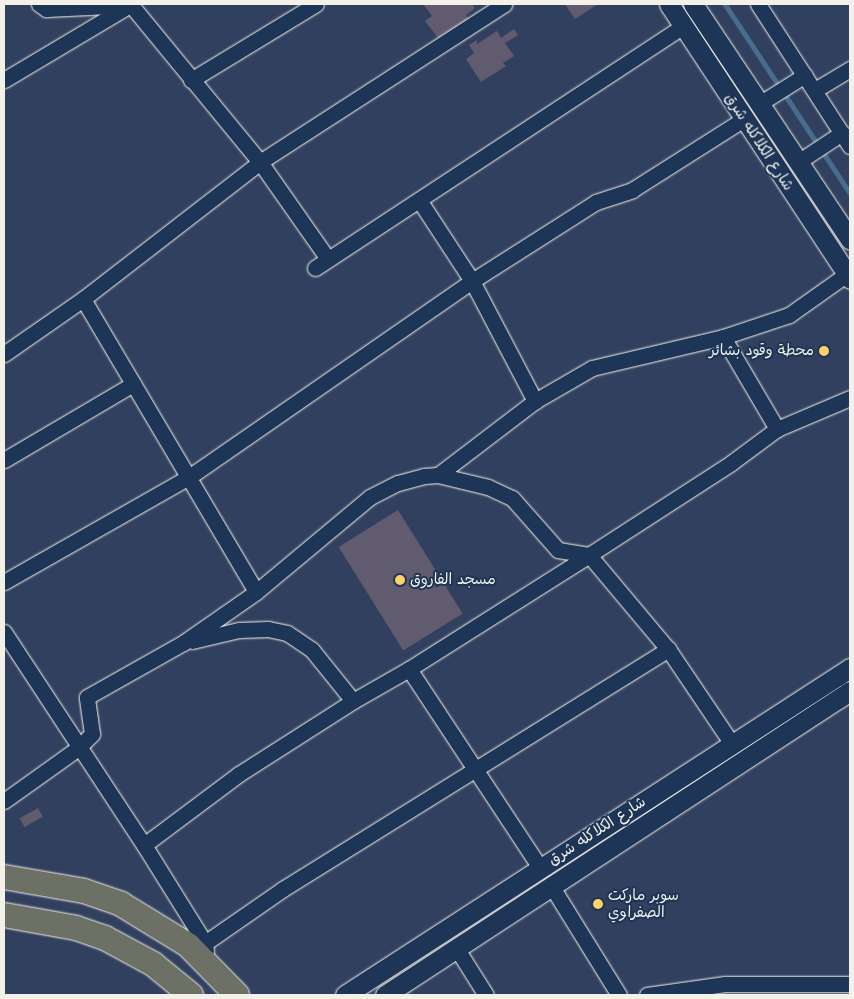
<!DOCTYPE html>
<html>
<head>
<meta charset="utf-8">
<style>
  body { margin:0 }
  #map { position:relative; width:854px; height:999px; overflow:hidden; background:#31405e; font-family:"Comic Neue","Playpen Sans Arabic",sans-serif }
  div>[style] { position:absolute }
  .stream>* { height:4.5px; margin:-2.25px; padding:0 2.25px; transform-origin:2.25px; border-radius:2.25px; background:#466d8e }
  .building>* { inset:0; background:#605b6e; transform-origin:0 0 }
  .roads { filter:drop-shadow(0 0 1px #f4f1e8) drop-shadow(0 0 1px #f4f1e8) }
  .minor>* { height:15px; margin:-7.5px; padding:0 7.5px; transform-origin:7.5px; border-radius:7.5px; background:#1d3557 }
  .tertiary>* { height:19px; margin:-9.5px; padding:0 9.5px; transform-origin:9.5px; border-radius:9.5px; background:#1d3557 }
  .trunk>* { height:24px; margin:-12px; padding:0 12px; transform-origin:12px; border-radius:12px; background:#6c7065 }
  .dots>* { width:14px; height:14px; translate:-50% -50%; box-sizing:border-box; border:2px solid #1d3557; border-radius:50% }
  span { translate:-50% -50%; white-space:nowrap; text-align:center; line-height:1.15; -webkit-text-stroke:4px #1d3557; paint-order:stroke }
  .street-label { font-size:15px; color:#f4f1e8 }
  .poi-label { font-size:15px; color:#f4f1e8 }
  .right { translate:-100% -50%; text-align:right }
  .left { translate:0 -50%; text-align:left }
  .frame { position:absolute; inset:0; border:5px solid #f4f1e8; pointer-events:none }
</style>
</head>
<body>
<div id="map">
  <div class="stream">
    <i style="left:725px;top:4px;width:227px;rotate:56.5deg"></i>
  </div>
  <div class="building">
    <i style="clip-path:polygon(423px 4px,472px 4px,475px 8px,466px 15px,470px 21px,442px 43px,425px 21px,432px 16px)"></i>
    <i style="clip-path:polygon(565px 4px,598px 4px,575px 19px)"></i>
    <i style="clip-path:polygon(514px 29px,518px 35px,505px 43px,514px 56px,503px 63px,506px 66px,481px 82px,466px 59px,474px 53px,469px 45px,477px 40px,477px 44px,497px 31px,501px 38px)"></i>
    <i style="left:398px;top:510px;width:122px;height:70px;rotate:58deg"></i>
    <i style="left:38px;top:808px;width:10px;height:21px;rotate:61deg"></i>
  </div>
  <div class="roads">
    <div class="minor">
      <i style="left:39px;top:4px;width:9px;rotate:36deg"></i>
      <i style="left:46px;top:9px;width:85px;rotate:-2.7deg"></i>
      <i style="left:131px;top:5px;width:203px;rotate:50.6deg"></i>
      <i style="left:260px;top:162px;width:118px;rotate:55deg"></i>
      <i style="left:758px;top:4px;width:169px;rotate:57.1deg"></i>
      <i style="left:4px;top:80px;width:144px;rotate:-30.8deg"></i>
      <i style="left:191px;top:80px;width:146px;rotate:-31.3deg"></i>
      <i style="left:815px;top:90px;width:41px;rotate:-31deg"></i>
      <i style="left:759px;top:104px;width:54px;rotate:-32.2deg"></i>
      <i style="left:798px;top:162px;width:53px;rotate:-33.4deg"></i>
      <i style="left:419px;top:200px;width:97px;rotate:56.8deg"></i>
      <i style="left:472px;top:281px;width:136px;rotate:62.3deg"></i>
      <i style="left:315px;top:268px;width:440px;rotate:-33.3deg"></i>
      <i style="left:83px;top:299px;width:340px;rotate:59.4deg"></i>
      <i style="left:723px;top:337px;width:107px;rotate:59.6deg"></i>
      <i style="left:4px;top:354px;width:96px;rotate:-34.8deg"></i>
      <i style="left:83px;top:299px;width:224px;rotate:-37.7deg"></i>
      <i style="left:260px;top:162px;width:291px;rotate:-32.9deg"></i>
      <i style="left:4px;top:460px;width:150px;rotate:-30.5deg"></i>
      <i style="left:438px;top:475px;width:122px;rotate:-37.3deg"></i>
      <i style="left:535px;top:401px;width:66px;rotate:-30.1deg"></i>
      <i style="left:592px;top:368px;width:135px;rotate:-13.3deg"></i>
      <i style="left:723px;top:337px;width:70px;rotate:-18.4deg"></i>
      <i style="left:789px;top:315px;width:71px;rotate:-35.3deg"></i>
      <i style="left:4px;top:582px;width:213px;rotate:-29.6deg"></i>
      <i style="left:189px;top:477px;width:344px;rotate:-34.7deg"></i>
      <i style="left:472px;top:281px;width:147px;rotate:-32.5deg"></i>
      <i style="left:596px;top:202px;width:38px;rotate:-18deg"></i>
      <i style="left:632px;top:190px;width:133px;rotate:-32.4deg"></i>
      <i style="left:4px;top:632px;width:255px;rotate:56.7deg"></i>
      <i style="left:144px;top:845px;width:115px;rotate:58.1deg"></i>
      <i style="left:205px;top:943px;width:8px;rotate:83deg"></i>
      <i style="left:192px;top:641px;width:48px;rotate:-13.2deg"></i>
      <i style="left:239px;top:630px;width:29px;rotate:-2deg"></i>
      <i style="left:268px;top:629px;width:19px;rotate:12deg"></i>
      <i style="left:287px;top:633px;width:30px;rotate:34deg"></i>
      <i style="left:312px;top:650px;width:65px;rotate:51.2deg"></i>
      <i style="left:353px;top:701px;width:64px;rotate:-29.7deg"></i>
      <i style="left:409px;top:669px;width:213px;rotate:-32.3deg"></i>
      <i style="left:589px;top:555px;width:169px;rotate:-32.9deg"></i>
      <i style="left:731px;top:463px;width:57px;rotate:-36.5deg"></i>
      <i style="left:777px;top:429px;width:79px;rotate:-23deg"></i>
      <i style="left:409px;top:669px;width:238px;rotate:56.6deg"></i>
      <i style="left:4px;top:801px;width:91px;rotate:-35.6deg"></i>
      <i style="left:78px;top:748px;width:20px;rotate:-45deg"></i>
      <i style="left:92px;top:734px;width:37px;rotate:-98deg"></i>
      <i style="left:87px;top:697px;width:110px;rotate:-29.4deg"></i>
      <i style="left:183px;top:643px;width:89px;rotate:-34.9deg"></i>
      <i style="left:256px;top:592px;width:148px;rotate:-39.8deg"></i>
      <i style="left:370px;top:497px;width:31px;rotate:-27deg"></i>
      <i style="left:398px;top:483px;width:27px;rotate:-15deg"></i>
      <i style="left:424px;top:476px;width:14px;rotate:-4deg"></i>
      <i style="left:438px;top:475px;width:51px;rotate:13.5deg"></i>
      <i style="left:488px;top:487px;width:26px;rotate:25deg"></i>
      <i style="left:512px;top:498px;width:69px;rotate:48.5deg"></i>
      <i style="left:558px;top:550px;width:31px;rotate:9deg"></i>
      <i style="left:589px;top:555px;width:123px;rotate:50deg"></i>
      <i style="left:668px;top:649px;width:115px;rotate:56deg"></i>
      <i style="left:144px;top:845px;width:119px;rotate:-36.8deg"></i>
      <i style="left:239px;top:774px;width:135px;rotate:-32.6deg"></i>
      <i style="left:552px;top:887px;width:127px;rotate:58.2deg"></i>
      <i style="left:205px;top:943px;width:95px;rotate:-34.7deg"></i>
      <i style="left:283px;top:889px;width:454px;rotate:-31.9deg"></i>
      <i style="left:457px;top:949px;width:54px;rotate:57.8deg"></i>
      <i style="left:647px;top:995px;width:79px;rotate:-8deg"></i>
      <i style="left:725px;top:984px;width:125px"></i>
    </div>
    <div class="tertiary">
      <i style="left:669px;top:4px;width:329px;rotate:56.6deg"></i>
      <i style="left:693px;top:4px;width:283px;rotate:56.3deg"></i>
      <i style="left:345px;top:995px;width:602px;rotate:-32.92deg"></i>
      <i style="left:385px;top:995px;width:556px;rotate:-33.18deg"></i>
    </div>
    <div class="trunk">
      <i style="left:4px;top:877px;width:81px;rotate:9.9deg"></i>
      <i style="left:84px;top:891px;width:39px;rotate:19deg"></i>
      <i style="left:121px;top:904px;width:79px;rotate:31.5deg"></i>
      <i style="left:188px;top:945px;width:70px;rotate:45.6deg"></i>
      <i style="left:4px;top:915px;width:73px;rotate:10.2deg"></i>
      <i style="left:76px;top:928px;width:31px;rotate:19deg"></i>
      <i style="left:105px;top:938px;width:55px;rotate:28.4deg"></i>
      <i style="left:153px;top:964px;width:49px;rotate:39.2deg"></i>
    </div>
  </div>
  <div class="dots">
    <i style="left:824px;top:351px;background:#ffd166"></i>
    <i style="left:400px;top:580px;background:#ffd166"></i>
    <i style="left:598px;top:904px;background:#ffd166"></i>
  </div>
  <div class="street-label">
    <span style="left:759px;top:142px;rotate:57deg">شارع الكلاكله شرق</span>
    <span style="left:597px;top:831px;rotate:-33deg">شارع الكلاكله شرق</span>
  </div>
  <div class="poi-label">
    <span class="right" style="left:814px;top:351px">محطة وقود بشائر</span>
    <span class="left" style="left:410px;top:580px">مسجد الفاروق</span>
    <span class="left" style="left:608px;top:904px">سوبر ماركت<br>الصفراوي</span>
  </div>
  <div class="frame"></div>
</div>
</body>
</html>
